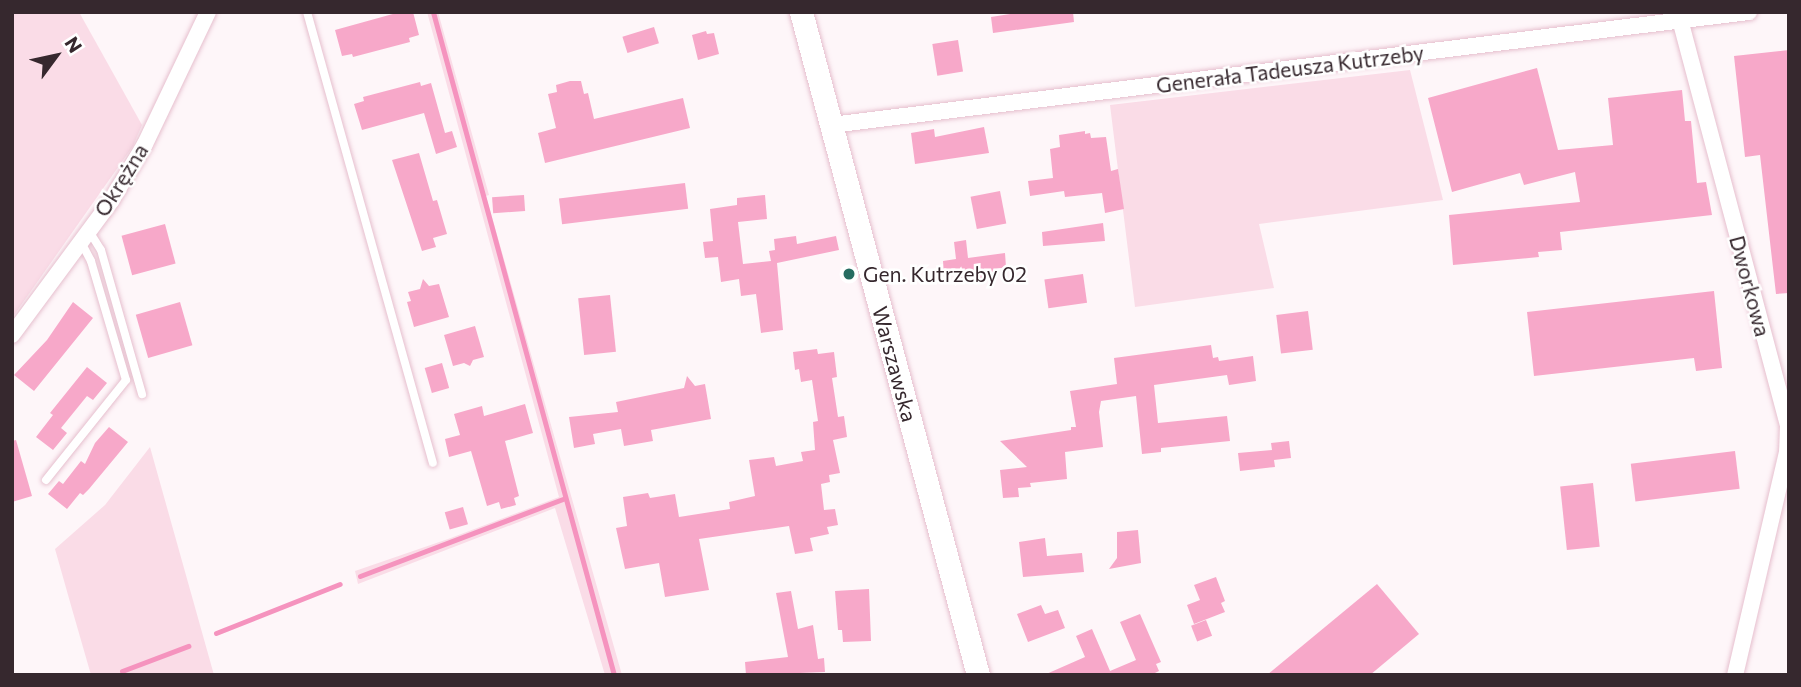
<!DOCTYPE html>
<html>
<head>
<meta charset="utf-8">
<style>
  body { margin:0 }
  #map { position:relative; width:1801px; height:687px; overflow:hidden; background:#fef6f9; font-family:Commissioner,sans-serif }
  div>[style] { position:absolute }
  .green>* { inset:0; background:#fadce7 }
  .stream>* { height:5px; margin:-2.5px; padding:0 2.5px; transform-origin:2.5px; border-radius:2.5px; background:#f593be }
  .building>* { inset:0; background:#f7a8c9; transform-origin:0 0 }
  .roads { filter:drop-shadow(0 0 2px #e6bfce) drop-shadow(0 0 2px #e6bfce) }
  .service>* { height:8px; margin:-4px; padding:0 4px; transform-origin:4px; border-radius:4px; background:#fff }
  .minor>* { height:16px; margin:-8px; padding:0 8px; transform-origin:8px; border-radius:8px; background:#fff }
  .secondary>* { height:23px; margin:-11.5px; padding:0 11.5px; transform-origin:11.5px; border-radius:11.5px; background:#fff }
  .dots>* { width:19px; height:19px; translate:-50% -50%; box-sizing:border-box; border:4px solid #fff; border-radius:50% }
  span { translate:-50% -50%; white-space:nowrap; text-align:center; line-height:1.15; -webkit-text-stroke:5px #fff; paint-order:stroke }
  .street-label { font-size:21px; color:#36282e }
  .poi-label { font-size:21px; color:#36282e }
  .left { translate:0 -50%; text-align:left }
  .frame { position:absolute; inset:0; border:14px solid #36282e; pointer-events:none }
  .north { position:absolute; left:21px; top:21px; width:70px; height:70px; -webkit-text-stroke:5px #fff; paint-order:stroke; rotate:57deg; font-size:19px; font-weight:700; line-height:28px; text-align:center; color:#36282e }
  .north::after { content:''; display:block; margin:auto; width:24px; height:32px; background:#36282e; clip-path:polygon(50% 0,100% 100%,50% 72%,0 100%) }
</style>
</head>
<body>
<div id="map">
  <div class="green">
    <i style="clip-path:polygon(12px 12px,79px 12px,142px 125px,133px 146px,12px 318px)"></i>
    <i style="clip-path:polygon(427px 12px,438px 12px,489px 195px,486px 196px,622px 675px,605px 675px,555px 508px,358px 584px,355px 571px,448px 539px,559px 497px)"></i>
    <i style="clip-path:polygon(1410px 70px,1443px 200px,1259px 224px,1274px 288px,1135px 307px,1110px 105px)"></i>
    <i style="clip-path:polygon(150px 447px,214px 675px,91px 675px,72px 609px,55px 549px,105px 505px)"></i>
  </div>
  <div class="stream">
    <i style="left:433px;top:12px;width:687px;rotate:74.73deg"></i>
    <i style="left:360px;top:576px;width:219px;rotate:-20.8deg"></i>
    <i style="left:216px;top:633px;width:133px;rotate:-21.6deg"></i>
    <i style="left:122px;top:671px;width:71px;rotate:-20.7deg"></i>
  </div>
  <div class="building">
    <i style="clip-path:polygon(400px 12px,413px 12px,419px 35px,409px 38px,410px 42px,353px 57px,352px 54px,342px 56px,335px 30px)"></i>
    <i style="clip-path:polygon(1022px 12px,1073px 12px,1074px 22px,993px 33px,991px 17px)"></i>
    <i style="left:654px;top:27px;width:17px;height:33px;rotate:73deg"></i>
    <i style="clip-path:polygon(706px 31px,707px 34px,714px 33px,719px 54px,698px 60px,692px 35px)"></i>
    <i style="left:958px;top:40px;width:32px;height:26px;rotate:81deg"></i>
    <i style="clip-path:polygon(1789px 50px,1789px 293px,1776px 294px,1760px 155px,1745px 157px,1734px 56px)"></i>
    <i style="clip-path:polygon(1537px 68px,1558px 150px,1613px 145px,1608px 98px,1682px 90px,1685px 121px,1691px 121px,1697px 183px,1706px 182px,1712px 215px,1560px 232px,1562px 250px,1538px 252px,1539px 257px,1453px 265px,1449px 215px,1580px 202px,1575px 172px,1524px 185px,1520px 173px,1452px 192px,1428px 98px)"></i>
    <i style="clip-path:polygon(570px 81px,581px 81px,584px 94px,588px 93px,594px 119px,683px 98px,690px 128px,545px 163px,538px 133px,556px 128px,548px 94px,557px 92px,556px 85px)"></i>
    <i style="clip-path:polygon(420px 82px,421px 86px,431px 83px,445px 133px,452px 131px,457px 147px,436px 154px,424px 113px,362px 130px,354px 104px,364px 101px,363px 97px)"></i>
    <i style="clip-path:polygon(984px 127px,989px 153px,915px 164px,911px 133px,934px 129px,935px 137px)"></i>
    <i style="clip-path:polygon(1085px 131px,1085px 134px,1090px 133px,1091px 138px,1106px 137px,1111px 171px,1118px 169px,1124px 209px,1105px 213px,1102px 193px,1065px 197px,1064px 191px,1030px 196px,1028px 181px,1053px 178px,1050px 149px,1060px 147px,1059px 135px)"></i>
    <i style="clip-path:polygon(419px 153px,433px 201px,437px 200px,447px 234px,433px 238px,436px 247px,422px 251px,392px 160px)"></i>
    <i style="left:685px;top:183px;width:26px;height:127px;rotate:83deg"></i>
    <i style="left:1000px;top:191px;width:33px;height:30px;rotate:79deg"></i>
    <i style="left:524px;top:195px;width:16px;height:32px;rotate:86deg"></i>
    <i style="clip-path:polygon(765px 195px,767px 219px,738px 222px,743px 264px,771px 261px,769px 251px,775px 250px,774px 239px,796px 236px,797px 244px,836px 236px,839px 250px,777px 263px,783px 330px,761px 333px,756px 294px,741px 296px,739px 279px,721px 282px,718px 257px,705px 258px,703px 242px,713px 241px,710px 209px,737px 205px,737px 198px)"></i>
    <i style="clip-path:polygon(1103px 223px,1105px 241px,1043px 246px,1042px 232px)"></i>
    <i style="left:165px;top:224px;width:41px;height:45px;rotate:75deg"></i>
    <i style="clip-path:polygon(966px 240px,968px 258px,1005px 253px,1006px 267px,996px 269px,997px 276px,958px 282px,957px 273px,944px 275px,943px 261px,956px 259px,954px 242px)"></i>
    <i style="left:1083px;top:274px;width:29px;height:39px;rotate:82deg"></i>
    <i style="clip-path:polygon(423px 279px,429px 286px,439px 284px,449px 317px,414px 327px,407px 302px,411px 301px,408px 292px,420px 289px)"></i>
    <i style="clip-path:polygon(1714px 291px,1722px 368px,1696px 371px,1694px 358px,1534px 376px,1527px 312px)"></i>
    <i style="left:610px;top:295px;width:57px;height:32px;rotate:84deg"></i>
    <i style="clip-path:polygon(73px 302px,93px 318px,34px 391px,14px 375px,47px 340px)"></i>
    <i style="left:180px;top:302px;width:45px;height:46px;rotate:74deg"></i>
    <i style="left:1308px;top:311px;width:39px;height:32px;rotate:83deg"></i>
    <i style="clip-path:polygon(475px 326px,484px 357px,473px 360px,470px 366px,464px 363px,453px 366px,444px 335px)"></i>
    <i style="clip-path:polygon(1211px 345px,1213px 358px,1218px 357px,1219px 361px,1253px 356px,1256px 381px,1229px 385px,1227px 375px,1154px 385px,1158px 423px,1227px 416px,1230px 441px,1161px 448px,1161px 452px,1142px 454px,1136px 396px,1101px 401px,1099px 412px,1103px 447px,1065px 452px,1067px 479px,1030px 483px,1031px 487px,1018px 488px,1019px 497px,1003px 498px,1000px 470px,1027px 467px,1000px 441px,1071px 430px,1071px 427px,1076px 427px,1070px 391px,1117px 384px,1114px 358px)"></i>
    <i style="clip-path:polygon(817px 349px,818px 354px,834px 352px,837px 377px,832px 378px,838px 417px,844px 416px,847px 437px,833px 440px,840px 473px,829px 475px,830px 482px,821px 484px,824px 510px,835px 509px,838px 525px,827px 527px,829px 534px,810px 538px,813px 551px,795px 554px,789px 526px,699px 539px,709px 590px,665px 597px,659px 563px,625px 569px,616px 528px,627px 526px,623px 497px,648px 493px,650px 498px,675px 494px,679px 517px,730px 509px,729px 502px,755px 496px,749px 460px,774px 457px,776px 466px,803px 461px,801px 452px,815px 450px,813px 422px,818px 421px,812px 380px,801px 382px,799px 369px,795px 370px,793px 352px)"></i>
    <i style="left:442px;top:363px;width:26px;height:18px;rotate:74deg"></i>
    <i style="clip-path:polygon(87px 367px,107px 383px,93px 400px,87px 396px,61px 428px,67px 433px,53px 450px,36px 437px,53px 415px,50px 413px)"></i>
    <i style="clip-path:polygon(687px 376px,695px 386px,705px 384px,711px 419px,651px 430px,653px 441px,624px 446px,621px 429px,593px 434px,595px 444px,574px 448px,569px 417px,618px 412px,616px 402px,684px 388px)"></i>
    <i style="clip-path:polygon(525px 404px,533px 433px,505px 441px,519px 496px,514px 498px,516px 505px,501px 509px,499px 502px,487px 506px,471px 451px,449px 457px,445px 439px,460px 435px,454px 414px,482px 406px,484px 416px)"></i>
    <i style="clip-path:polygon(109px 427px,128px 442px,89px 489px,83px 495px,80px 493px,67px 509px,48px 494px,59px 481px,63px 484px,81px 461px,85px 464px,95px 443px)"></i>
    <i style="clip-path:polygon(16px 440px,32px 496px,12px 502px,12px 441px)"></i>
    <i style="clip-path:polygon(1289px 441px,1291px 458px,1274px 460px,1275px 467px,1240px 471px,1238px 453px,1272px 450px,1271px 443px)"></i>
    <i style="left:1735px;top:451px;width:38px;height:105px;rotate:83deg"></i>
    <i style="left:1593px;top:483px;width:64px;height:33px;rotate:84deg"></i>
    <i style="left:463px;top:507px;width:18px;height:19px;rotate:74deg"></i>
    <i style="clip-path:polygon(1138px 530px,1141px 563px,1109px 569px,1117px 558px,1117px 532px)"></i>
    <i style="clip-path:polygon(1045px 538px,1047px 556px,1082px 553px,1084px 572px,1023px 577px,1019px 542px)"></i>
    <i style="clip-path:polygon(1216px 577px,1225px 601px,1221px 603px,1225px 612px,1194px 624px,1187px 605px,1200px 600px,1194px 585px)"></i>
    <i style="clip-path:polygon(1377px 584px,1419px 634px,1370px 675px,1267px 675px)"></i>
    <i style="clip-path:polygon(869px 589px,871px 641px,843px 642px,842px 630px,838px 630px,835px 591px)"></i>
    <i style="clip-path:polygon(791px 591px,798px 629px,813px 625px,818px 659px,824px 658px,825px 672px,746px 675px,745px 662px,788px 657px,776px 593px)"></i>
    <i style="clip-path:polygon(1041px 605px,1045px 614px,1058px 610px,1065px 628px,1028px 642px,1017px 614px)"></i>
    <i style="clip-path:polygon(1140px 614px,1161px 662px,1156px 664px,1159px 671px,1151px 675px,1044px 675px,1085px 657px,1076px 636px,1092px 629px,1110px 671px,1136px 660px,1120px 622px)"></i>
    <i style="left:1206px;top:620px;width:17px;height:16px;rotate:69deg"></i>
  </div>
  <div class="roads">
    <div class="service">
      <i style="left:307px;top:12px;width:468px;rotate:74.4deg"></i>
      <i style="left:89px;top:231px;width:22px;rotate:58deg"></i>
      <i style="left:101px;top:250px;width:150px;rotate:74.1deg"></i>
      <i style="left:46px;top:480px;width:128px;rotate:-51.3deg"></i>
      <i style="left:126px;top:380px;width:124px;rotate:-106.4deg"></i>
      <i style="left:91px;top:261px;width:21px;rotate:-118deg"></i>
    </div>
    <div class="minor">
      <i style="left:1678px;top:12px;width:428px;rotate:75.1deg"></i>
      <i style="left:1788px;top:426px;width:26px;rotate:92deg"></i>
      <i style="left:1787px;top:452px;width:229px;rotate:103.1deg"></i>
      <i style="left:831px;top:125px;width:925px;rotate:-7.02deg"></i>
      <i style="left:12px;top:335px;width:167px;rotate:-53.5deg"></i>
      <i style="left:111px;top:201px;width:66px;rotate:-59.2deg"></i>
      <i style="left:145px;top:144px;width:146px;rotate:-64.5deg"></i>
    </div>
    <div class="secondary">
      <i style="left:801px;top:12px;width:686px;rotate:75.05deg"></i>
    </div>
  </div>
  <div class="dots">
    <i style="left:849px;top:274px;background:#266c61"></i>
  </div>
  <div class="street-label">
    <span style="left:1290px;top:69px;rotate:-7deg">Generała Tadeusza Kutrzeby</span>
    <span style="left:121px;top:180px;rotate:-58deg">Okrężna</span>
    <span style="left:1750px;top:286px;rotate:75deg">Dworkowa</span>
    <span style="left:895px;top:364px;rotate:75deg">Warszawska</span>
  </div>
  <div class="poi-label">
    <span class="left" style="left:863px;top:274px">Gen. Kutrzeby 02</span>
  </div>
  <div class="frame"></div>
  <div class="north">N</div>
</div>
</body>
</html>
